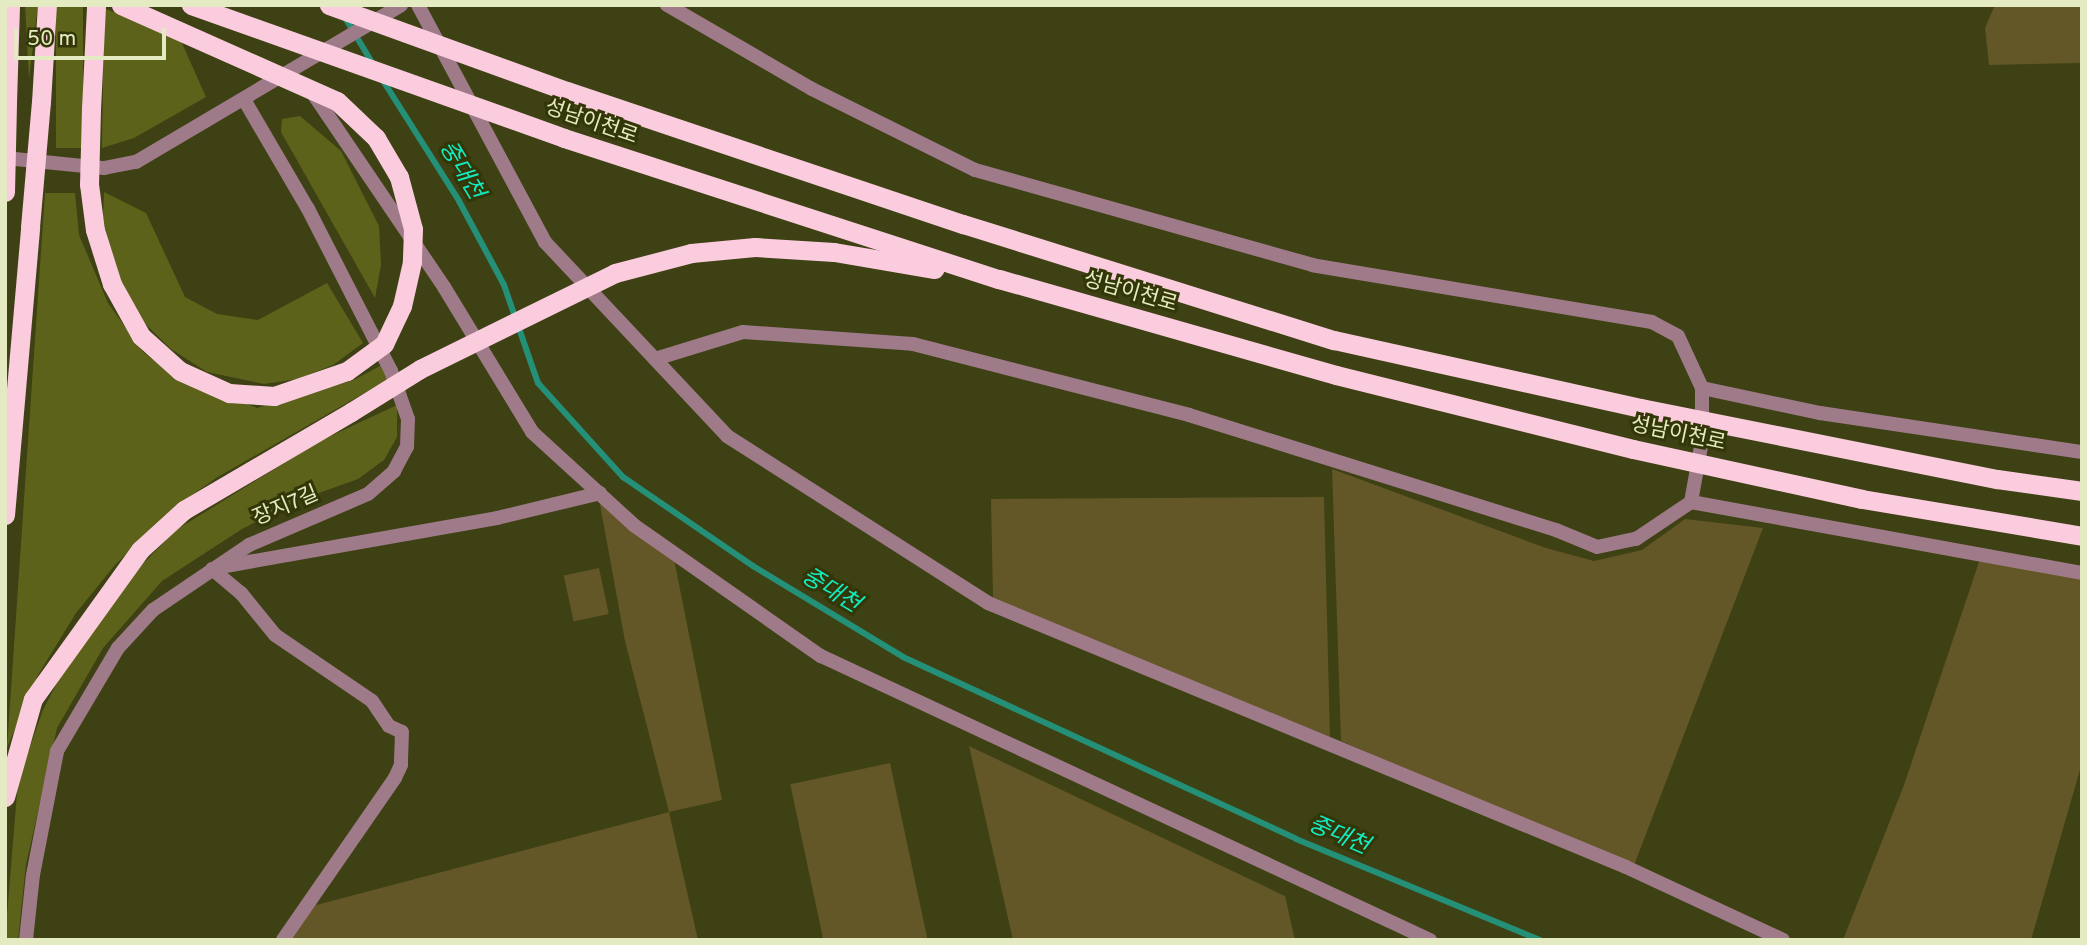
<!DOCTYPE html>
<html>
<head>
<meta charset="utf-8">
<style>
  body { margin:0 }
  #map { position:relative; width:2087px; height:945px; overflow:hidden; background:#3d4114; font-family:Overpass,"Noto Sans KR",sans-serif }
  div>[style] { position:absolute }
  .green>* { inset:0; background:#5d621a; transform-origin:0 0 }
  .stream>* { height:6px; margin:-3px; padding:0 3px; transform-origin:3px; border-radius:3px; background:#259078 }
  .building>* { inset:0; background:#635627; transform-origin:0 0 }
  .minor>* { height:14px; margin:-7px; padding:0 7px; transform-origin:7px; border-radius:7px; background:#9f7a88 }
  .tertiary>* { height:14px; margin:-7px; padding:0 7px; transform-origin:7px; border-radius:7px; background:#9f7a88 }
  .trunk>* { height:19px; margin:-9.5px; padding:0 9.5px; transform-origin:9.5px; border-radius:9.5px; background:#fbccde }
  .trunk-bridge>* { height:19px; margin:-9.5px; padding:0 9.5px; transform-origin:9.5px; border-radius:9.5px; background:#fbccde }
  span { translate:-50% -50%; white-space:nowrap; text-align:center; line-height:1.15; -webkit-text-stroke:6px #333707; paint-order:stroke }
  .street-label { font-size:21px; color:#e4eac1 }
  .water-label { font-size:23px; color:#13edc4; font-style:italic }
  .frame { position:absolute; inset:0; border:7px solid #e4eac1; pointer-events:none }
  .scale { position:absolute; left:14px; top:28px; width:152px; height:32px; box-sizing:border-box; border:4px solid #e4eac1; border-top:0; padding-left:9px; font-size:21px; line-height:24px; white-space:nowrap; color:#e4eac1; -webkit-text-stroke:5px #333707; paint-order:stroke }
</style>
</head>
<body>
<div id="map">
  <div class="green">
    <i style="clip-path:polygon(25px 5px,38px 5px,29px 79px)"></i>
    <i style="left:56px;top:5px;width:27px;height:143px"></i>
    <i style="clip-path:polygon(104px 8px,181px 41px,206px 97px,134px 138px,102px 148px)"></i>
    <i style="clip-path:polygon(300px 116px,341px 151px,379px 226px,381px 265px,375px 298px,281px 132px,282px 119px)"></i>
    <i style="clip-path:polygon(104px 192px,146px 213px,185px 297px,217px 314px,258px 320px,327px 283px,363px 343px,333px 365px,298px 379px,264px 384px,207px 372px,171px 349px,134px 313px,112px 267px,103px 217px)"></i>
    <i style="clip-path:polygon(45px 193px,75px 193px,79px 235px,108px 303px,143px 352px,173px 375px,257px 408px,354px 380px,382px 365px,387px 380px,216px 478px,174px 508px,115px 565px,76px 613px,38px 675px,7px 748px)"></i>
    <i style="clip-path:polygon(397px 405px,397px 437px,384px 460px,358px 479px,297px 501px,242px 529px,162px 581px,103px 648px,57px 728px,26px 864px,18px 940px,5px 940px,18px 781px,43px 710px,75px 648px,133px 574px,176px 530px,320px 441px)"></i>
  </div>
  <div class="stream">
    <i style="left:344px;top:16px;width:56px;rotate:58.9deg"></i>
    <i style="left:382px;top:79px;width:144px;rotate:57.7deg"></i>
    <i style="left:459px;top:201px;width:95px;rotate:61.8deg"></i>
    <i style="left:504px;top:285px;width:104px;rotate:70.9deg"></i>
    <i style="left:538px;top:383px;width:127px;rotate:47.9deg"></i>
    <i style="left:623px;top:477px;width:158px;rotate:34.4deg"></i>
    <i style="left:753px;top:566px;width:175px;rotate:31.2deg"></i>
    <i style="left:903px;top:657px;width:433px;rotate:24.8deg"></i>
    <i style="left:1296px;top:839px;width:264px;rotate:22.5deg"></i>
  </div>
  <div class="building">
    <i style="clip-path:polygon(1995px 5px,2082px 5px,2082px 63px,1989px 65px,1985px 28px)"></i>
    <i style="clip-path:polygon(1332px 469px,1546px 548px,1594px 561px,1642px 550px,1685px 519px,1763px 528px,1633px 868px,1341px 741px)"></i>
    <i style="clip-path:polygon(1324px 497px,1330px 737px,993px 600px,991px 499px)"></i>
    <i style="clip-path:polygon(599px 499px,673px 554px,722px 800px,669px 812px,625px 641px)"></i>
    <i style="clip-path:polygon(1981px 556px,2082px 573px,2082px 763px,2031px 940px,1843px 940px,1904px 785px)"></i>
    <i style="left:599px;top:568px;width:47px;height:36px;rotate:78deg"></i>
    <i style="clip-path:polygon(969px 746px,1285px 896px,1295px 940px,1013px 940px)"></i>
    <i style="left:890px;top:763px;width:181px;height:102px;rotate:78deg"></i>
    <i style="clip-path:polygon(669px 812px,698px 940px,283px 940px,305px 908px)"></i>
  </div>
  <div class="minor">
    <i style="left:418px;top:5px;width:269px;rotate:61.8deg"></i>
    <i style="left:545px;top:242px;width:266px;rotate:46.8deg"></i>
    <i style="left:727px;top:436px;width:310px;rotate:32.6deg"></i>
    <i style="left:988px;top:603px;width:690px;rotate:22.48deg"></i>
    <i style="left:1626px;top:867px;width:173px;rotate:24.9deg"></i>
    <i style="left:310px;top:89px;width:239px;rotate:55.9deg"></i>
    <i style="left:444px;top:287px;width:170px;rotate:58.7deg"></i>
    <i style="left:532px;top:432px;width:139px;rotate:42.4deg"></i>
    <i style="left:635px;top:526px;width:227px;rotate:35deg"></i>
    <i style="left:821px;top:656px;width:672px;rotate:25deg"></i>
    <i style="left:655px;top:359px;width:92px;rotate:-17.1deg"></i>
    <i style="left:743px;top:332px;width:170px;rotate:4deg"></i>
    <i style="left:913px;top:344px;width:285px;rotate:14.4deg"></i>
    <i style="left:1189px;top:415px;width:385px;rotate:17.4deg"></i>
    <i style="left:1556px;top:530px;width:44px;rotate:22.5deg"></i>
    <i style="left:1597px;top:547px;width:40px;rotate:-12deg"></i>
    <i style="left:1636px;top:539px;width:66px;rotate:-33.9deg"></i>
    <i style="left:1691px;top:502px;width:62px;rotate:-79.8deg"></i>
    <i style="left:1702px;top:441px;width:53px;rotate:-90deg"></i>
    <i style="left:1702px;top:388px;width:57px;rotate:-114.8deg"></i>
    <i style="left:1678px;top:336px;width:30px;rotate:-152deg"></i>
    <i style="left:1652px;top:322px;width:344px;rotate:-170.5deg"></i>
    <i style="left:1313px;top:265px;width:351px;rotate:-164.3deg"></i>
    <i style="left:975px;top:170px;width:182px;rotate:-153.6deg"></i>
    <i style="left:812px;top:89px;width:168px;rotate:-149.9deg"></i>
    <i style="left:1702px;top:388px;width:121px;rotate:12deg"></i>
    <i style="left:1820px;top:413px;width:265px;rotate:8.5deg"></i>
    <i style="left:1691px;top:502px;width:397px;rotate:10.3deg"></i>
    <i style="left:220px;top:567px;width:281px;rotate:-10deg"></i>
    <i style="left:497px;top:518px;width:106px;rotate:-13.6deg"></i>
    <i style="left:212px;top:569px;width:38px;rotate:40deg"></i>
    <i style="left:241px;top:593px;width:54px;rotate:51deg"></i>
    <i style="left:275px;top:635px;width:117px;rotate:34.2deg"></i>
    <i style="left:372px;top:701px;width:30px;rotate:56deg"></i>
    <i style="left:389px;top:726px;width:14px;rotate:25deg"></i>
    <i style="left:402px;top:732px;width:33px;rotate:92deg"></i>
    <i style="left:401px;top:765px;width:14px;rotate:115deg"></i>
    <i style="left:395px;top:778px;width:197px;rotate:124.7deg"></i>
    <i style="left:26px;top:940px;width:65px;rotate:-83.9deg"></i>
    <i style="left:33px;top:875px;width:126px;rotate:-79deg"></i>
    <i style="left:57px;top:751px;width:120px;rotate:-59.4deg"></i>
    <i style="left:118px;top:648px;width:52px;rotate:-47.4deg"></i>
    <i style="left:153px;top:610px;width:116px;rotate:-34.1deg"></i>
    <i style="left:249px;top:545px;width:129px;rotate:-23.2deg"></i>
    <i style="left:368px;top:494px;width:35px;rotate:-41deg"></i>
    <i style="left:394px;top:471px;width:27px;rotate:-62deg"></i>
    <i style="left:407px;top:447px;width:28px;rotate:-88deg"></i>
    <i style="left:408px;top:419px;width:51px;rotate:-109.5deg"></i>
    <i style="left:391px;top:371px;width:182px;rotate:-117.1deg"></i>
    <i style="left:308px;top:209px;width:125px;rotate:-120.3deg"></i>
  </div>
  <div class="tertiary">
    <i style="left:5px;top:158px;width:100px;rotate:5.8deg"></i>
    <i style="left:104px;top:168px;width:33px;rotate:-11deg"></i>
    <i style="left:136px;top:162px;width:308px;rotate:-30.6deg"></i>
  </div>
  <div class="trunk">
    <i style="left:567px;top:91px;width:418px;rotate:18.6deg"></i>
    <i style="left:963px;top:224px;width:389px;rotate:17.4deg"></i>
    <i style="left:1334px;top:340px;width:314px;rotate:12.5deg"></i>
    <i style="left:7px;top:102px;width:97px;rotate:-88.2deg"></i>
    <i style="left:41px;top:102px;width:97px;rotate:-86.5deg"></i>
    <i style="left:91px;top:109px;width:104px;rotate:-87.2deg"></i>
    <i style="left:564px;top:138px;width:457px;rotate:18deg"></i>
    <i style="left:999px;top:279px;width:350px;rotate:15.9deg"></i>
    <i style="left:1336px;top:375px;width:306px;rotate:14deg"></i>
    <i style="left:95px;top:230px;width:57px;rotate:72.5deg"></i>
    <i style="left:112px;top:284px;width:60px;rotate:60.9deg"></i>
    <i style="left:141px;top:336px;width:52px;rotate:41.9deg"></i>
    <i style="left:180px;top:371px;width:54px;rotate:24.2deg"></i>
    <i style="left:229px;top:393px;width:45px;rotate:3.8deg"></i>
    <i style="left:274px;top:396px;width:77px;rotate:-18.9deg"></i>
    <i style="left:755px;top:247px;width:79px;rotate:3.6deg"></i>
    <i style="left:834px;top:252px;width:102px;rotate:9.6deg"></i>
    <i style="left:5px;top:515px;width:289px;rotate:-85deg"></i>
    <i style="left:5px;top:797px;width:102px;rotate:-74.1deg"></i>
    <i style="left:33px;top:699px;width:183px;rotate:-54.3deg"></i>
    <i style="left:140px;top:550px;width:59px;rotate:-42.3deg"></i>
    <i style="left:184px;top:510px;width:194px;rotate:-30.4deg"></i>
  </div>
  <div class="trunk-bridge">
    <i style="left:121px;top:5px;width:236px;rotate:24deg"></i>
    <i style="left:337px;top:101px;width:54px;rotate:43.5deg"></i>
    <i style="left:376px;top:138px;width:45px;rotate:59.5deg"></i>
    <i style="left:399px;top:177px;width:54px;rotate:74.9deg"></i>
    <i style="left:413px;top:229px;width:33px;rotate:92deg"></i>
    <i style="left:412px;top:262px;width:45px;rotate:102.8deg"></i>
    <i style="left:402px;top:306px;width:42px;rotate:115.3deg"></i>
    <i style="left:384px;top:344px;width:46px;rotate:143.9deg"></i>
    <i style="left:191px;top:5px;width:396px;rotate:19.6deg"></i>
    <i style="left:329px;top:5px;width:253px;rotate:19.9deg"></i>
    <i style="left:91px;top:109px;width:75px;rotate:91.5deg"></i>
    <i style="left:89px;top:184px;width:46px;rotate:82.6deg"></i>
    <i style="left:5px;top:192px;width:90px;rotate:-88.7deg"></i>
    <i style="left:30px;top:227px;width:125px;rotate:-85deg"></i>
    <i style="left:1641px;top:408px;width:363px;rotate:11.3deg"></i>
    <i style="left:1997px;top:479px;width:86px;rotate:8deg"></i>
    <i style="left:351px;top:412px;width:81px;rotate:-31.9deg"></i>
    <i style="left:420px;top:369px;width:217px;rotate:-26.2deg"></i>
    <i style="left:615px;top:273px;width:79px;rotate:-14.7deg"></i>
    <i style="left:691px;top:253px;width:64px;rotate:-5.4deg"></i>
    <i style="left:1633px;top:449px;width:234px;rotate:12.3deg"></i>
    <i style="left:1862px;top:499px;width:223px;rotate:9.5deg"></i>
  </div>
  <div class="street-label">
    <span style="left:591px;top:123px;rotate:19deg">성남이천로</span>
    <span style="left:1130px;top:293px;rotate:16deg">성남이천로</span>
    <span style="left:1678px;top:435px;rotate:12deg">성남이천로</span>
    <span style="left:286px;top:507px;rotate:-23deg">장지7길</span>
  </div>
  <div class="water-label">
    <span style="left:460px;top:171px;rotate:59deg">중대천</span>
    <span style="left:830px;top:592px;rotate:31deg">중대천</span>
    <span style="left:1338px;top:837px;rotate:23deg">중대천</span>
  </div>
  <div class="frame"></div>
  <div class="scale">50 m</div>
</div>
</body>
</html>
